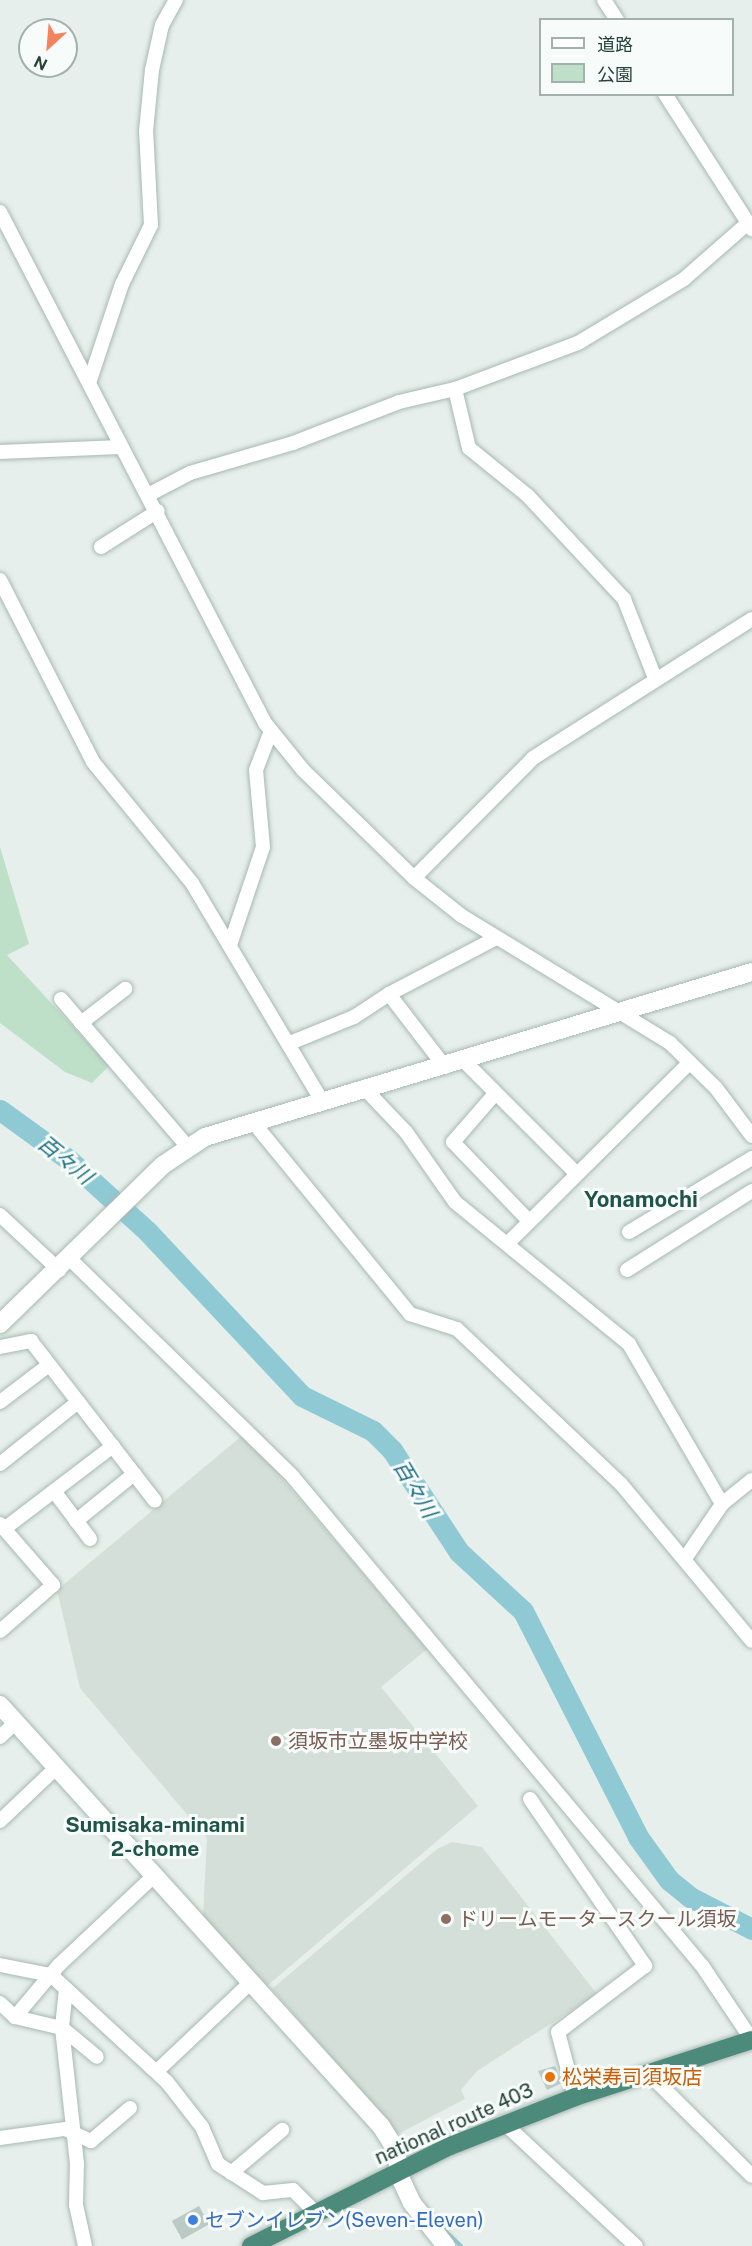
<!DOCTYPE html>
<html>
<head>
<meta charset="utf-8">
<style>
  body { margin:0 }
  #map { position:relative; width:752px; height:2246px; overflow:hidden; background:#e6efeb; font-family:"Public Sans","Noto Sans JP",sans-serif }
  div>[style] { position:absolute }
  .built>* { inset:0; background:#d4dfda }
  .green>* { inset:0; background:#bfe0c8 }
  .stream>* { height:4px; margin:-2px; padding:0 2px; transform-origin:2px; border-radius:2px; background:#8ec9d4 }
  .river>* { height:21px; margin:-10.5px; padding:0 10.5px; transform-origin:10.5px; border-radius:10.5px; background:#8ec9d4 }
  .building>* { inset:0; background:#bbcac4; transform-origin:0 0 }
  .roads { filter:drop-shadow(0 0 2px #a8b8b2) drop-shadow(0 0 2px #a8b8b2) }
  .minor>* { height:14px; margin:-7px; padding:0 7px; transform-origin:7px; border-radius:7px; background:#fff }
  .tertiary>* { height:18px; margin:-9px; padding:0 9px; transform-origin:9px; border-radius:9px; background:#fff }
  .trunk>* { height:18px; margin:-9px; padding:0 9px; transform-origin:9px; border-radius:9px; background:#4c8a7c }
  .dots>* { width:16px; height:16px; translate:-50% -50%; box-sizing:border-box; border:3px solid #f7fbf9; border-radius:50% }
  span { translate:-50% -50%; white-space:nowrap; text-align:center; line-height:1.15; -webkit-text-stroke:6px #f7fbf9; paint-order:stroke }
  .education-label { font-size:20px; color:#785e54 }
  .left { translate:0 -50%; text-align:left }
  .food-label { font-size:20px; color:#c56008 }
  .street-label { font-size:20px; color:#24423a }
  .shop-label { font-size:20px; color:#366cbe }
  .water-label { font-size:21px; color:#1c6f80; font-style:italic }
  .neighbourhood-label { font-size:21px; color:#1f5548; font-weight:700 }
  .quarter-label { font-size:22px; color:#1f5548; font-weight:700 }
  .legend { position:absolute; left:539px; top:18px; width:195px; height:78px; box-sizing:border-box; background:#f7fbf9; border:2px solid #a3b1ad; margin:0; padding:8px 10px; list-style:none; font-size:18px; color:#24423a }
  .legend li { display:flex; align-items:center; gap:12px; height:30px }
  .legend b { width:30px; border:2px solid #a3b1ad }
  .north { position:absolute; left:18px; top:18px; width:60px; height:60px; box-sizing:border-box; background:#f7fbf9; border:2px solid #a3b1ad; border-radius:50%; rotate:206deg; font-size:16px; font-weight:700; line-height:24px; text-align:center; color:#24423a }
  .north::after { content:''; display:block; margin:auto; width:21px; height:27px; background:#f4845f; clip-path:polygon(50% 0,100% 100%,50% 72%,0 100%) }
</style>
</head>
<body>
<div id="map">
  <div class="built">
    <i style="clip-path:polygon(244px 1434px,427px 1649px,381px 1687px,478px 1806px,267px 1986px,203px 1916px,207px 1838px,80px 1688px,57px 1590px)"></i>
    <i style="clip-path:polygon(452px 1842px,482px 1847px,597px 1994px,477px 2071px,461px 2090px,465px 2099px,398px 2134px,272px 1989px,437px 1849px)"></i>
  </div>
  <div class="green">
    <i style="clip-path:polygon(0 847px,29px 944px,7px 955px,109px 1066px,92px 1083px,65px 1072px,0 1023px)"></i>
  </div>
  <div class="stream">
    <i style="left:444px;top:2230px;width:23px;rotate:43deg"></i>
  </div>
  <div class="river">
    <i style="left:0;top:1110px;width:85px;rotate:35.9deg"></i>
    <i style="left:69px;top:1160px;width:107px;rotate:42.3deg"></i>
    <i style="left:148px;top:1232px;width:225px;rotate:46.8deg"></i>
    <i style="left:302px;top:1396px;width:79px;rotate:26.2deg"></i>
    <i style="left:373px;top:1431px;width:27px;rotate:45deg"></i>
    <i style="left:392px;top:1450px;width:122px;rotate:56.7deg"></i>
    <i style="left:459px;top:1552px;width:87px;rotate:42.7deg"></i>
    <i style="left:523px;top:1611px;width:254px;rotate:63deg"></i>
    <i style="left:638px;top:1837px;width:53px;rotate:54.2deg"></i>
    <i style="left:669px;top:1880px;width:27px;rotate:39deg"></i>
    <i style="left:690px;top:1897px;width:70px;rotate:27.3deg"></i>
  </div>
  <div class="building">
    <i style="clip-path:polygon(555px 2066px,562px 2083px,547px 2090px,538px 2071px)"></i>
    <i style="left:199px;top:2206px;width:21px;height:31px;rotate:61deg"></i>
  </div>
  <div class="roads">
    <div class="minor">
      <i style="left:604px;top:0;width:24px;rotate:57deg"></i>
      <i style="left:665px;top:94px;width:161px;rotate:57.2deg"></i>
      <i style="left:0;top:212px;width:576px;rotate:62.59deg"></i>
      <i style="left:265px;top:723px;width:60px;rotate:51deg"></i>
      <i style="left:303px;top:770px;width:155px;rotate:44.2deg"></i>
      <i style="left:414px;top:878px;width:61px;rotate:38.4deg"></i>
      <i style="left:462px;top:916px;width:244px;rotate:31.4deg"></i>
      <i style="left:670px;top:1043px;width:64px;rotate:44.4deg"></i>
      <i style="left:716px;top:1088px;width:60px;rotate:53.1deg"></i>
      <i style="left:89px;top:383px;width:104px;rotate:-71.6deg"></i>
      <i style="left:122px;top:284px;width:66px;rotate:-63.8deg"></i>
      <i style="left:151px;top:225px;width:94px;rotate:-93deg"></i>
      <i style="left:146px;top:131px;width:61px;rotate:-84.4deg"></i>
      <i style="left:152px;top:70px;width:46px;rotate:-77.5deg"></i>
      <i style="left:162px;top:25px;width:29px;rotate:-61deg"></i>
      <i style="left:455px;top:389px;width:61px;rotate:76.7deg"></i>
      <i style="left:469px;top:448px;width:76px;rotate:39.1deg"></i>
      <i style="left:528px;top:496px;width:141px;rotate:47deg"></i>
      <i style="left:624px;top:599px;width:85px;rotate:68.6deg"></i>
      <i style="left:0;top:452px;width:121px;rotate:-2.4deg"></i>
      <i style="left:148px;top:495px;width:47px;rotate:-27.6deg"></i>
      <i style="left:190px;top:473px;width:107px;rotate:-16.2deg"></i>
      <i style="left:293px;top:443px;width:114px;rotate:-21.1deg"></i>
      <i style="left:399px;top:402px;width:57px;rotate:-13.1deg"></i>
      <i style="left:455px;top:389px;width:131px;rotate:-20.5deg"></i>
      <i style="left:578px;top:343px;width:124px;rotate:-31.1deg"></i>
      <i style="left:684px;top:279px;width:85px;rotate:-41.2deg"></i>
      <i style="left:101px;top:547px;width:67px;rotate:-32.3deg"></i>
      <i style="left:0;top:580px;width:204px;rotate:62.9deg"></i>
      <i style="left:93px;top:762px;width:156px;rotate:50.7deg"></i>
      <i style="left:192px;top:883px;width:254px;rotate:59.2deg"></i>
      <i style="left:414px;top:878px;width:169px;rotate:-45.2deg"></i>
      <i style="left:533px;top:758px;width:259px;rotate:-32.4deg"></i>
      <i style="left:230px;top:945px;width:103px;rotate:-71.4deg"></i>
      <i style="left:263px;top:847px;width:77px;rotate:-95.2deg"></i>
      <i style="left:256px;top:770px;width:42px;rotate:-69deg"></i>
      <i style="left:61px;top:999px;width:194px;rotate:49.4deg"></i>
      <i style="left:81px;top:1023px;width:56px;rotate:-37.7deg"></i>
      <i style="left:290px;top:1043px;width:69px;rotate:-22.1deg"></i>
      <i style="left:354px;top:1017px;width:42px;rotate:-33.3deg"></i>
      <i style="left:464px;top:1061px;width:157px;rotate:45deg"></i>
      <i style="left:445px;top:1067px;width:92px;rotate:-127.5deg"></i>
      <i style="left:389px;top:994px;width:121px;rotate:-27.6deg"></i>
      <i style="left:365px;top:1089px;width:59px;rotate:46.4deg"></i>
      <i style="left:406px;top:1132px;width:85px;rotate:55deg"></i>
      <i style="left:455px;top:1202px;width:225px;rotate:39.2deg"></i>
      <i style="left:629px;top:1344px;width:185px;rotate:59.8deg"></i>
      <i style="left:493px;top:1096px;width:61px;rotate:131deg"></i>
      <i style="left:453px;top:1142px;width:110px;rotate:46.1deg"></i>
      <i style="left:253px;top:1122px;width:248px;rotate:50.7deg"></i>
      <i style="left:410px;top:1314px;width:49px;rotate:17.7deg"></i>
      <i style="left:457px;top:1329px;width:226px;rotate:43.4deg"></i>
      <i style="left:621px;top:1484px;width:204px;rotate:50.2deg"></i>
      <i style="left:0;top:1215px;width:81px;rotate:43deg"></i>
      <i style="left:629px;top:1232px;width:144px;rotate:-31deg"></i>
      <i style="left:509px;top:1242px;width:255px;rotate:-44.8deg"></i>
      <i style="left:71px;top:1260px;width:310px;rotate:44.3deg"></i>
      <i style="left:293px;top:1477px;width:639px;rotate:50.08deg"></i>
      <i style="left:703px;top:1967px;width:88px;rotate:56.1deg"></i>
      <i style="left:627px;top:1270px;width:148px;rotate:-32.3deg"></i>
      <i style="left:0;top:1347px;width:32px;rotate:-11deg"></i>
      <i style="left:31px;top:1341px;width:202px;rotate:52.2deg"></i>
      <i style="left:0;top:1402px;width:61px;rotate:-37.1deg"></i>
      <i style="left:0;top:1464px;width:100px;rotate:-38.5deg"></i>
      <i style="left:54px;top:1491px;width:60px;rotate:53.1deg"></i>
      <i style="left:76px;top:1521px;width:75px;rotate:-39deg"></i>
      <i style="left:0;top:1524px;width:81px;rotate:49deg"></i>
      <i style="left:53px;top:1585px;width:70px;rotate:139deg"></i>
      <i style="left:4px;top:1529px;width:137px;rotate:-37.3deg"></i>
      <i style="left:686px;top:1557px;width:64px;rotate:-55.8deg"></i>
      <i style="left:722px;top:1504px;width:38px;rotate:-39deg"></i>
      <i style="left:0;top:1737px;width:22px;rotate:-43deg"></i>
      <i style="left:530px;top:1799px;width:203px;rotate:55.4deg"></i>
      <i style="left:645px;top:1966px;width:109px;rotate:142.8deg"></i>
      <i style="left:558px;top:2032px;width:67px;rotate:75.3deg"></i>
      <i style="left:0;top:1821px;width:79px;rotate:-43.5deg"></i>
      <i style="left:0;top:1965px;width:52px;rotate:11.1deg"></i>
      <i style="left:51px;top:1975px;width:158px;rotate:42.7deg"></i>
      <i style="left:167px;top:2082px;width:57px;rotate:52.1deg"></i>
      <i style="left:202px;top:2127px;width:40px;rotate:66.6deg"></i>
      <i style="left:218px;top:2164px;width:54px;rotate:32.8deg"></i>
      <i style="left:263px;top:2193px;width:30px;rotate:-6deg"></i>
      <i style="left:293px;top:2190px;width:33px;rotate:45deg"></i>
      <i style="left:66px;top:1989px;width:39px;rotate:96deg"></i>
      <i style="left:62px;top:2028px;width:136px;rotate:83.7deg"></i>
      <i style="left:77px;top:2163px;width:42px;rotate:91.4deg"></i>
      <i style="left:76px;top:2205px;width:42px;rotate:77.6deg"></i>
      <i style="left:0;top:2003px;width:21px;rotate:43deg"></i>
      <i style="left:15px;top:2017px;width:48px;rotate:13.2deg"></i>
      <i style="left:62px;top:2028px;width:45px;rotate:39.6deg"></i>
      <i style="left:15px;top:2017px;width:68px;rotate:-49.8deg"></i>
      <i style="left:59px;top:1965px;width:132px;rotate:-43.2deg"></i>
      <i style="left:157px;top:2071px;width:129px;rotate:-43.4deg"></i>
      <i style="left:648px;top:2073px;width:146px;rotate:44.7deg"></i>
      <i style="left:505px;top:2124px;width:179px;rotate:43deg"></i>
      <i style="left:0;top:2138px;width:66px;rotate:-7.9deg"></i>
      <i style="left:65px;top:2129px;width:29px;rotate:25deg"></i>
      <i style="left:91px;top:2141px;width:51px;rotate:-40.2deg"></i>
      <i style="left:231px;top:2173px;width:67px;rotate:-40.1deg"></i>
    </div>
    <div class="tertiary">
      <i style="left:0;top:1324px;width:228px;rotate:-44.3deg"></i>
      <i style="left:163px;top:1165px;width:50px;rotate:-33.7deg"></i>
      <i style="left:205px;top:1137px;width:571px;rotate:-16.79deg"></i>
      <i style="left:0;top:1705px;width:568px;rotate:47.86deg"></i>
      <i style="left:381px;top:2126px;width:31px;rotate:58deg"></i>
      <i style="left:397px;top:2152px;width:21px;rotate:87deg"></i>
      <i style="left:398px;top:2173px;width:33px;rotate:65deg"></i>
      <i style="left:412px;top:2203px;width:55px;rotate:51.7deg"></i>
    </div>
    <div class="trunk">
      <i style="left:251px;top:2246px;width:223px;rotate:-26.7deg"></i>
      <i style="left:450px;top:2146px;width:134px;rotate:-21.4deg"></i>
      <i style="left:575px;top:2097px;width:186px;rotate:-17.9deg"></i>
    </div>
  </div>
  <div class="dots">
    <i style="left:276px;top:1741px;background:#8d6e63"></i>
    <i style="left:446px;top:1919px;background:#8d6e63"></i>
    <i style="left:550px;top:2077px;background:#e8710a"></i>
    <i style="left:193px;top:2220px;background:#3f7fe0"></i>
  </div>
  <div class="education-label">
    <span class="left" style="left:288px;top:1741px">須坂市立墨坂中学校</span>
    <span class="left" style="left:458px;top:1919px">ドリームモータースクール須坂</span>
  </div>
  <div class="food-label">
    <span class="left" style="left:562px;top:2077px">松栄寿司須坂店</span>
  </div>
  <div class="street-label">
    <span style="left:454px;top:2124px;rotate:-24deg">national route 403</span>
  </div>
  <div class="shop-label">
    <span class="left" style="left:205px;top:2220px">セブンイレブン(Seven-Eleven)</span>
  </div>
  <div class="water-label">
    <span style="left:65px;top:1160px;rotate:39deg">百々川</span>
    <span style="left:415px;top:1489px;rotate:59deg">百々川</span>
  </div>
  <div class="neighbourhood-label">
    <span style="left:155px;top:1837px">Sumisaka-minami<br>2-chome</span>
  </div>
  <div class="quarter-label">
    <span style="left:641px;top:1200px">Yonamochi</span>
  </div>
  <ul class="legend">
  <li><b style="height:8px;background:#fff"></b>道路</li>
  <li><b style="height:16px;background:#bfe0c8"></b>公園</li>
  </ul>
  <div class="north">N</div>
</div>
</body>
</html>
